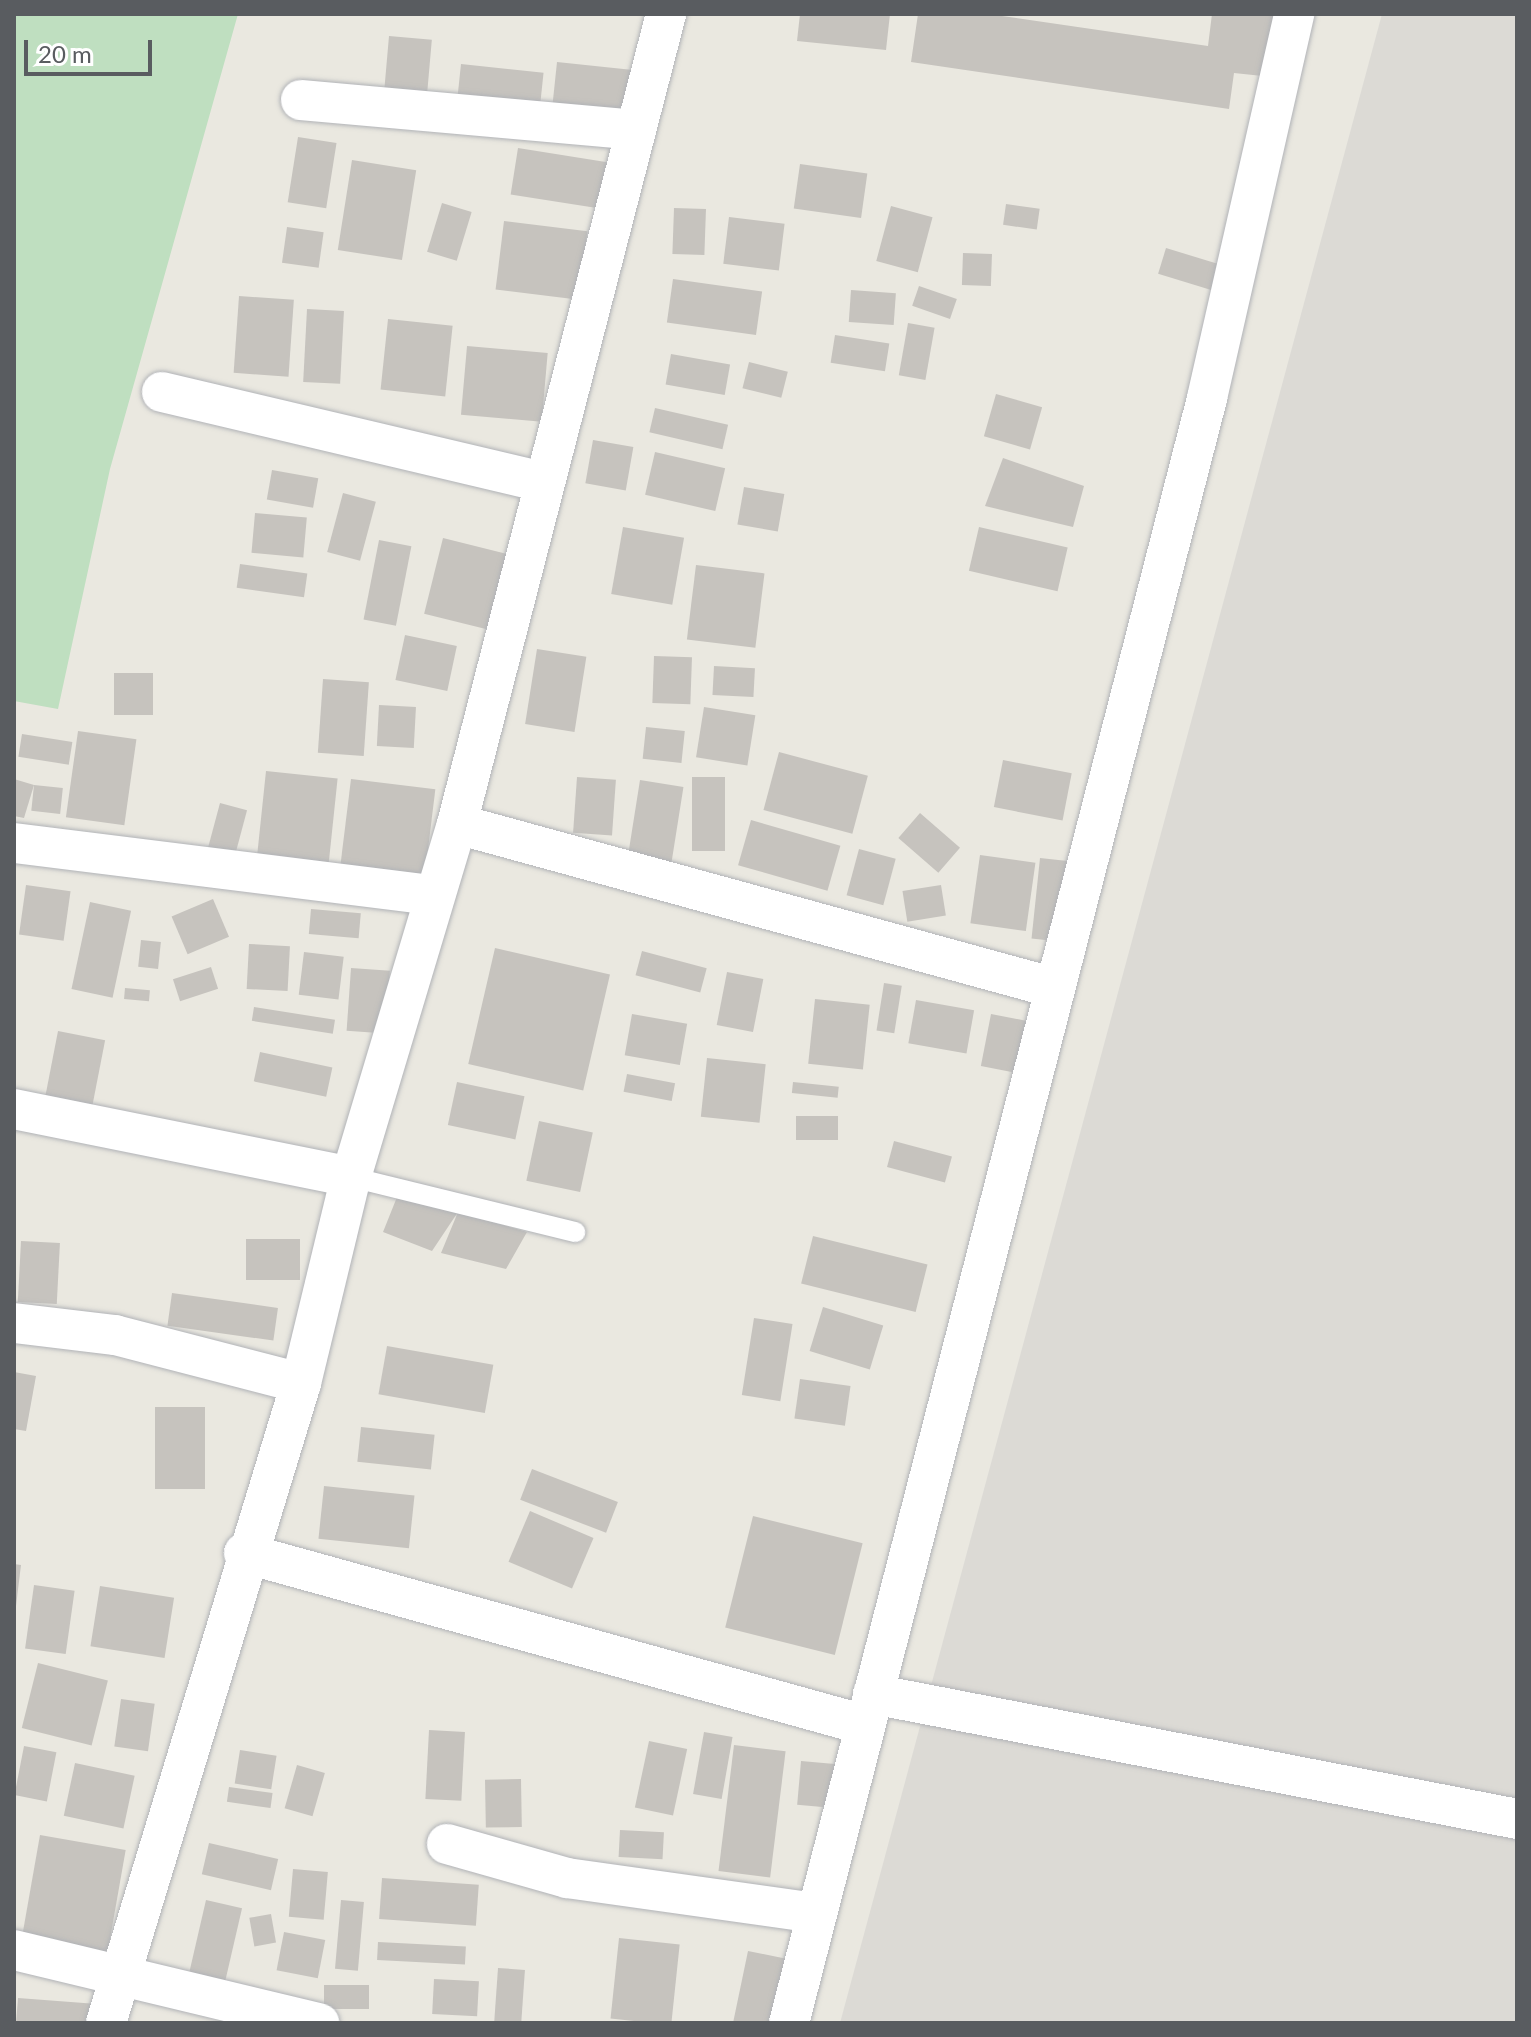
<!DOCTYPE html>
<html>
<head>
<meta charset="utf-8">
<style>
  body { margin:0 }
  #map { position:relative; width:1531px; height:2037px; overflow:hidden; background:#eae8e0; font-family:Lato,sans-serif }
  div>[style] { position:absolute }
  .industrial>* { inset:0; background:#dcdad5 }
  .green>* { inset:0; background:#bfdfc0 }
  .building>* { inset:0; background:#c6c3be; transform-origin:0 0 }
  .roads { filter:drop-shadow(0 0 2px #b1b3b7) drop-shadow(0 0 2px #b1b3b7) }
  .lane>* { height:20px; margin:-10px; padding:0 10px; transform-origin:10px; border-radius:10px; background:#fff }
  .street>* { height:40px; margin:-20px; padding:0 20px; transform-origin:20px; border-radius:20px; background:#fff }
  span { translate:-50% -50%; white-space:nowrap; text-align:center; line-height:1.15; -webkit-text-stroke:6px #fff; paint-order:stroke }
  .frame { position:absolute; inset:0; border:16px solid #595c60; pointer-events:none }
  .scale { position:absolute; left:24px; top:40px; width:128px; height:36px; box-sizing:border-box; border:4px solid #595c60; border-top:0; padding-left:10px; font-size:24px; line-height:28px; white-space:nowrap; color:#595c60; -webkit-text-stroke:6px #fff; paint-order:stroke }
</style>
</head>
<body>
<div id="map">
  <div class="industrial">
    <i style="clip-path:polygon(1382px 14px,1517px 14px,1517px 2023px,840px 2023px)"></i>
  </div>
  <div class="green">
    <i style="clip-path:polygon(14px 14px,238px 14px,110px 469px,58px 709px,14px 701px)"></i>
  </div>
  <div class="building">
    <i style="clip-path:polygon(800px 14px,890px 14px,886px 50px,797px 41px)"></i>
    <i style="clip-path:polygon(918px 14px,988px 14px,1208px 46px,1212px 14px,1280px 14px,1273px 77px,1234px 73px,1229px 109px,911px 62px)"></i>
    <i style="left:389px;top:36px;width:43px;height:67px;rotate:5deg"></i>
    <i style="left:557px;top:62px;width:81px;height:47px;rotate:6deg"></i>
    <i style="left:461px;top:64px;width:83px;height:38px;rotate:6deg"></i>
    <i style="left:298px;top:137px;width:39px;height:66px;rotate:9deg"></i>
    <i style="left:518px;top:148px;width:92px;height:47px;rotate:9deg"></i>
    <i style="left:352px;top:160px;width:65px;height:91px;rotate:9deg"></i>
    <i style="left:800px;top:164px;width:68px;height:45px;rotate:8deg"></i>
    <i style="left:442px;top:203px;width:31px;height:51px;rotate:17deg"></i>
    <i style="left:1006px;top:204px;width:34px;height:21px;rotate:8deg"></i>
    <i style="left:891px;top:206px;width:43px;height:57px;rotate:15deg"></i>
    <i style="left:674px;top:208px;width:32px;height:46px;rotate:2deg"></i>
    <i style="left:729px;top:217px;width:56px;height:47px;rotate:7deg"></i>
    <i style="left:504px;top:221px;width:84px;height:69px;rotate:7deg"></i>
    <i style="left:287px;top:227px;width:37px;height:36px;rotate:8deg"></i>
    <i style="left:1166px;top:248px;width:70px;height:27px;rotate:17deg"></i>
    <i style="left:963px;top:253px;width:29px;height:32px;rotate:2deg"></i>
    <i style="left:673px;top:279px;width:90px;height:44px;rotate:8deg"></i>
    <i style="left:919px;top:286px;width:40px;height:21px;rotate:19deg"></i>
    <i style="left:851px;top:290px;width:45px;height:32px;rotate:4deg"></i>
    <i style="left:239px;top:296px;width:55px;height:77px;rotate:4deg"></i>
    <i style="left:307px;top:309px;width:37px;height:73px;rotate:3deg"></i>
    <i style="left:388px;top:319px;width:65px;height:71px;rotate:6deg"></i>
    <i style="left:908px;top:323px;width:27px;height:53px;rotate:10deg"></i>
    <i style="left:835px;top:335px;width:55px;height:28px;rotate:9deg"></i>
    <i style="left:467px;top:346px;width:81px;height:69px;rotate:5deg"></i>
    <i style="left:671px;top:354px;width:60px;height:31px;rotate:10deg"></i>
    <i style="left:749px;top:362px;width:40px;height:27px;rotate:14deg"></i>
    <i style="left:996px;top:394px;width:48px;height:44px;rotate:16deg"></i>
    <i style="left:655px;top:408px;width:75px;height:25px;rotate:13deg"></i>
    <i style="left:593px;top:440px;width:41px;height:44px;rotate:10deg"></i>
    <i style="left:655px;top:452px;width:72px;height:44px;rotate:13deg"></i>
    <i style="clip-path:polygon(1003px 458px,1084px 486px,1073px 527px,985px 506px)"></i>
    <i style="left:272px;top:470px;width:47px;height:30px;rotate:10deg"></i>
    <i style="left:744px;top:487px;width:41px;height:38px;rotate:10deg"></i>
    <i style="left:343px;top:493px;width:34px;height:61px;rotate:15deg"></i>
    <i style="left:255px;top:513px;width:52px;height:40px;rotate:5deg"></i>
    <i style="left:623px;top:527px;width:62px;height:68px;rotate:10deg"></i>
    <i style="left:979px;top:527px;width:91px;height:45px;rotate:13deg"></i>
    <i style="left:443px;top:538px;width:74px;height:78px;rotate:14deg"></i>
    <i style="left:379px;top:540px;width:33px;height:81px;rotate:11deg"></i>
    <i style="left:240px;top:564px;width:68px;height:24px;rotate:8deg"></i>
    <i style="left:696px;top:565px;width:69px;height:75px;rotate:7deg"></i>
    <i style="left:405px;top:635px;width:53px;height:46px;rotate:12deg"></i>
    <i style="left:537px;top:649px;width:50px;height:76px;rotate:9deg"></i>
    <i style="left:654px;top:656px;width:38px;height:47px;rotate:2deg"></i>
    <i style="left:714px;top:666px;width:41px;height:29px;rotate:3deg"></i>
    <i style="left:114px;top:673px;width:39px;height:42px"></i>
    <i style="left:323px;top:679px;width:46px;height:74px;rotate:4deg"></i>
    <i style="left:379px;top:705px;width:37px;height:41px;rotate:3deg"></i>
    <i style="left:704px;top:707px;width:52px;height:51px;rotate:9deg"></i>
    <i style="left:646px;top:727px;width:39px;height:32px;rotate:6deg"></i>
    <i style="left:78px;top:731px;width:59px;height:87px;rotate:8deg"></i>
    <i style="left:22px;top:734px;width:51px;height:23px;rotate:9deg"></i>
    <i style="left:779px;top:752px;width:92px;height:60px;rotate:15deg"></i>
    <i style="left:1003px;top:760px;width:70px;height:48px;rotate:11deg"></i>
    <i style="left:266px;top:771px;width:72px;height:98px;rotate:6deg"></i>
    <i style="left:577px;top:777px;width:39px;height:56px;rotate:4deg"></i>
    <i style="left:692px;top:777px;width:33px;height:74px"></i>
    <i style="clip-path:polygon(14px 779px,34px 785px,24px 818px,14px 816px)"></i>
    <i style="left:351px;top:779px;width:85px;height:91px;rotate:7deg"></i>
    <i style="left:640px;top:780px;width:44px;height:81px;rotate:9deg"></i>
    <i style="left:34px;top:785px;width:29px;height:26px;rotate:6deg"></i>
    <i style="left:220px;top:803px;width:28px;height:47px;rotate:15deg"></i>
    <i style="left:920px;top:813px;width:53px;height:33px;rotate:41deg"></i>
    <i style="left:751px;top:820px;width:93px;height:47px;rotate:16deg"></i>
    <i style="left:859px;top:849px;width:38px;height:48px;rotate:15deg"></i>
    <i style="left:980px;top:855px;width:56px;height:69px;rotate:8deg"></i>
    <i style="left:1040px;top:858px;width:30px;height:81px;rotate:6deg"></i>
    <i style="left:26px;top:885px;width:45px;height:50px;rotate:8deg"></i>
    <i style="left:941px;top:885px;width:31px;height:39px;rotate:81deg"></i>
    <i style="left:213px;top:899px;width:41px;height:45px;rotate:67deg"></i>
    <i style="left:90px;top:902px;width:42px;height:89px;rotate:12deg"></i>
    <i style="left:311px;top:909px;width:50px;height:25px;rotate:5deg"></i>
    <i style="left:141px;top:940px;width:20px;height:27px;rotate:6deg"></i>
    <i style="left:249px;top:944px;width:41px;height:45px;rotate:3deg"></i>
    <i style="left:495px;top:948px;width:118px;height:119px;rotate:13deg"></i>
    <i style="left:642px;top:951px;width:67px;height:25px;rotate:15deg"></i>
    <i style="left:304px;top:952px;width:40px;height:43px;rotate:7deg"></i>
    <i style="left:211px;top:967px;width:23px;height:40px;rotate:72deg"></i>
    <i style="left:351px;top:968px;width:39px;height:63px;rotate:4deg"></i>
    <i style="left:727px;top:972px;width:37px;height:54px;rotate:11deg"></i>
    <i style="left:884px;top:983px;width:18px;height:48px;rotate:9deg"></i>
    <i style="left:125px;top:988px;width:25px;height:11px;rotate:5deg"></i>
    <i style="left:815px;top:999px;width:55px;height:65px;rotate:6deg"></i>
    <i style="left:916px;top:1000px;width:59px;height:44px;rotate:10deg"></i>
    <i style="left:254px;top:1007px;width:82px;height:14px;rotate:9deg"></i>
    <i style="left:632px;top:1014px;width:56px;height:42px;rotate:10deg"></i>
    <i style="left:991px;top:1014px;width:48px;height:53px;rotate:11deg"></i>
    <i style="left:58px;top:1031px;width:48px;height:72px;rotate:11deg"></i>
    <i style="left:260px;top:1052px;width:74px;height:30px;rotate:12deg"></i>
    <i style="left:707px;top:1058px;width:59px;height:59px;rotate:6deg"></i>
    <i style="left:627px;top:1074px;width:49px;height:18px;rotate:11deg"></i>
    <i style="left:457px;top:1082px;width:69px;height:44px;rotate:12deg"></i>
    <i style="left:793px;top:1082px;width:46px;height:11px;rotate:6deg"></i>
    <i style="left:796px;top:1116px;width:42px;height:24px"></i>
    <i style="left:539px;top:1121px;width:55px;height:61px;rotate:12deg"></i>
    <i style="left:894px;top:1141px;width:60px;height:27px;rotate:15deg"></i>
    <i style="clip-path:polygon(399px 1192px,458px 1212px,527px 1232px,506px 1269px,441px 1253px,458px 1212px,432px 1251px,383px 1232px)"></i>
    <i style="left:813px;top:1236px;width:118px;height:49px;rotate:14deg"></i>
    <i style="left:246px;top:1239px;width:54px;height:41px"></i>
    <i style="left:21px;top:1241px;width:39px;height:61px;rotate:3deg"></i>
    <i style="left:172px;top:1293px;width:107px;height:33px;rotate:8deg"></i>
    <i style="left:823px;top:1307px;width:63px;height:46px;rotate:17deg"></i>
    <i style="left:754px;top:1318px;width:39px;height:78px;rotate:9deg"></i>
    <i style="left:387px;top:1346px;width:108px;height:49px;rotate:10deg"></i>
    <i style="clip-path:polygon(14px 1372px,36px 1376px,26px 1431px,14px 1429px)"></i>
    <i style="left:800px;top:1379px;width:51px;height:40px;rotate:8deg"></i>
    <i style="left:155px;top:1407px;width:50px;height:82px"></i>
    <i style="left:361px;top:1427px;width:74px;height:35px;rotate:6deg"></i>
    <i style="left:532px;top:1469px;width:92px;height:33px;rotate:21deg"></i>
    <i style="left:324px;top:1486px;width:91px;height:53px;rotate:6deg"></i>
    <i style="left:530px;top:1511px;width:69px;height:55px;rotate:23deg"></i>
    <i style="left:753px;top:1516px;width:113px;height:115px;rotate:14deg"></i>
    <i style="clip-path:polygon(14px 1564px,21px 1565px,16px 1606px,14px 1605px)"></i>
    <i style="left:34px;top:1585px;width:41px;height:64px;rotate:8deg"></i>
    <i style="left:100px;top:1586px;width:75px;height:61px;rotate:9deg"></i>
    <i style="left:38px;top:1663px;width:72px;height:67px;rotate:14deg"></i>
    <i style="left:121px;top:1699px;width:34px;height:48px;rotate:8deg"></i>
    <i style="left:429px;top:1730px;width:36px;height:69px;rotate:3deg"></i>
    <i style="left:704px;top:1732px;width:29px;height:63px;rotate:10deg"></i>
    <i style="left:649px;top:1741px;width:39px;height:68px;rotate:12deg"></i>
    <i style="left:734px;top:1745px;width:52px;height:127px;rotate:7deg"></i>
    <i style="left:24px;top:1746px;width:33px;height:50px;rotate:11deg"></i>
    <i style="left:240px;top:1750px;width:37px;height:34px;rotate:9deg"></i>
    <i style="left:801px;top:1761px;width:45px;height:44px;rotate:5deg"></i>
    <i style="left:75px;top:1763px;width:61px;height:54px;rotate:12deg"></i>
    <i style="left:297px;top:1765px;width:29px;height:45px;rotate:16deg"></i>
    <i style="left:521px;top:1779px;width:48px;height:36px;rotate:89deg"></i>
    <i style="left:229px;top:1787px;width:44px;height:15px;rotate:8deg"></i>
    <i style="left:620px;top:1830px;width:44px;height:27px;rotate:3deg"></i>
    <i style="left:40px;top:1835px;width:87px;height:112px;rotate:10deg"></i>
    <i style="left:209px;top:1843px;width:71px;height:32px;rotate:13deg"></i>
    <i style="left:293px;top:1869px;width:35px;height:48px;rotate:5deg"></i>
    <i style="left:382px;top:1878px;width:97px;height:41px;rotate:4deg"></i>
    <i style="left:206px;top:1900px;width:37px;height:77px;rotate:13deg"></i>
    <i style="left:341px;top:1900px;width:23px;height:69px;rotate:5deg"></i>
    <i style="left:271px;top:1914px;width:29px;height:22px;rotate:80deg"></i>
    <i style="left:284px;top:1932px;width:42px;height:39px;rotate:11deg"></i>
    <i style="left:619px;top:1938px;width:61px;height:81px;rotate:6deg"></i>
    <i style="left:378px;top:1942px;width:88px;height:18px;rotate:3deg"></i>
    <i style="clip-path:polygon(748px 1951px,797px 1961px,784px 2023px,733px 2023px)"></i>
    <i style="left:498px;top:1968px;width:27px;height:55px;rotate:4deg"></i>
    <i style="left:434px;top:1979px;width:45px;height:35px;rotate:3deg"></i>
    <i style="left:369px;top:1985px;width:24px;height:45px;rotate:90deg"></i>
    <i style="clip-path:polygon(18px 1998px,97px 2004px,95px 2023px,16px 2023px)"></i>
  </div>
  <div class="roads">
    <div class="lane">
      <i style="left:351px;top:1177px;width:231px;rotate:13.8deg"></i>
    </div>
    <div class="street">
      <i style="left:301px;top:100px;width:336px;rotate:5.1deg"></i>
      <i style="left:162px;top:392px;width:392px;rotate:13.3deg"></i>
      <i style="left:457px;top:824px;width:620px;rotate:15.34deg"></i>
      <i style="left:14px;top:843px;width:423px;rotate:7.1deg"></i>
      <i style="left:14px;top:1109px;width:344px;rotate:11.4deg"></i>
      <i style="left:14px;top:1323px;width:102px;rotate:6.8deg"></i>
      <i style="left:115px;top:1335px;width:192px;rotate:14.5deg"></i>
      <i style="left:244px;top:1553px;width:644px;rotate:15.48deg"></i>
      <i style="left:873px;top:1694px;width:656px;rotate:10.98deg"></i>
      <i style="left:447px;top:1844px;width:125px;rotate:15.8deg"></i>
      <i style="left:567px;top:1878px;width:251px;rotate:8deg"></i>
      <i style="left:14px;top:1950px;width:314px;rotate:13.5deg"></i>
      <i style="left:106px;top:2023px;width:669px;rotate:-73.05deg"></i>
      <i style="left:301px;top:1383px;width:212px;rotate:-76.4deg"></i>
      <i style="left:351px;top:1177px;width:369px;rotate:-73.3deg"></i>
      <i style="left:457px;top:824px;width:837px;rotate:-75.53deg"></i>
      <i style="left:789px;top:2023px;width:1678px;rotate:-75.57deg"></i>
      <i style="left:1207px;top:398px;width:394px;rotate:-77.2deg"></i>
    </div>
  </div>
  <div class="frame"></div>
  <div class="scale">20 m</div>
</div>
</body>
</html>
